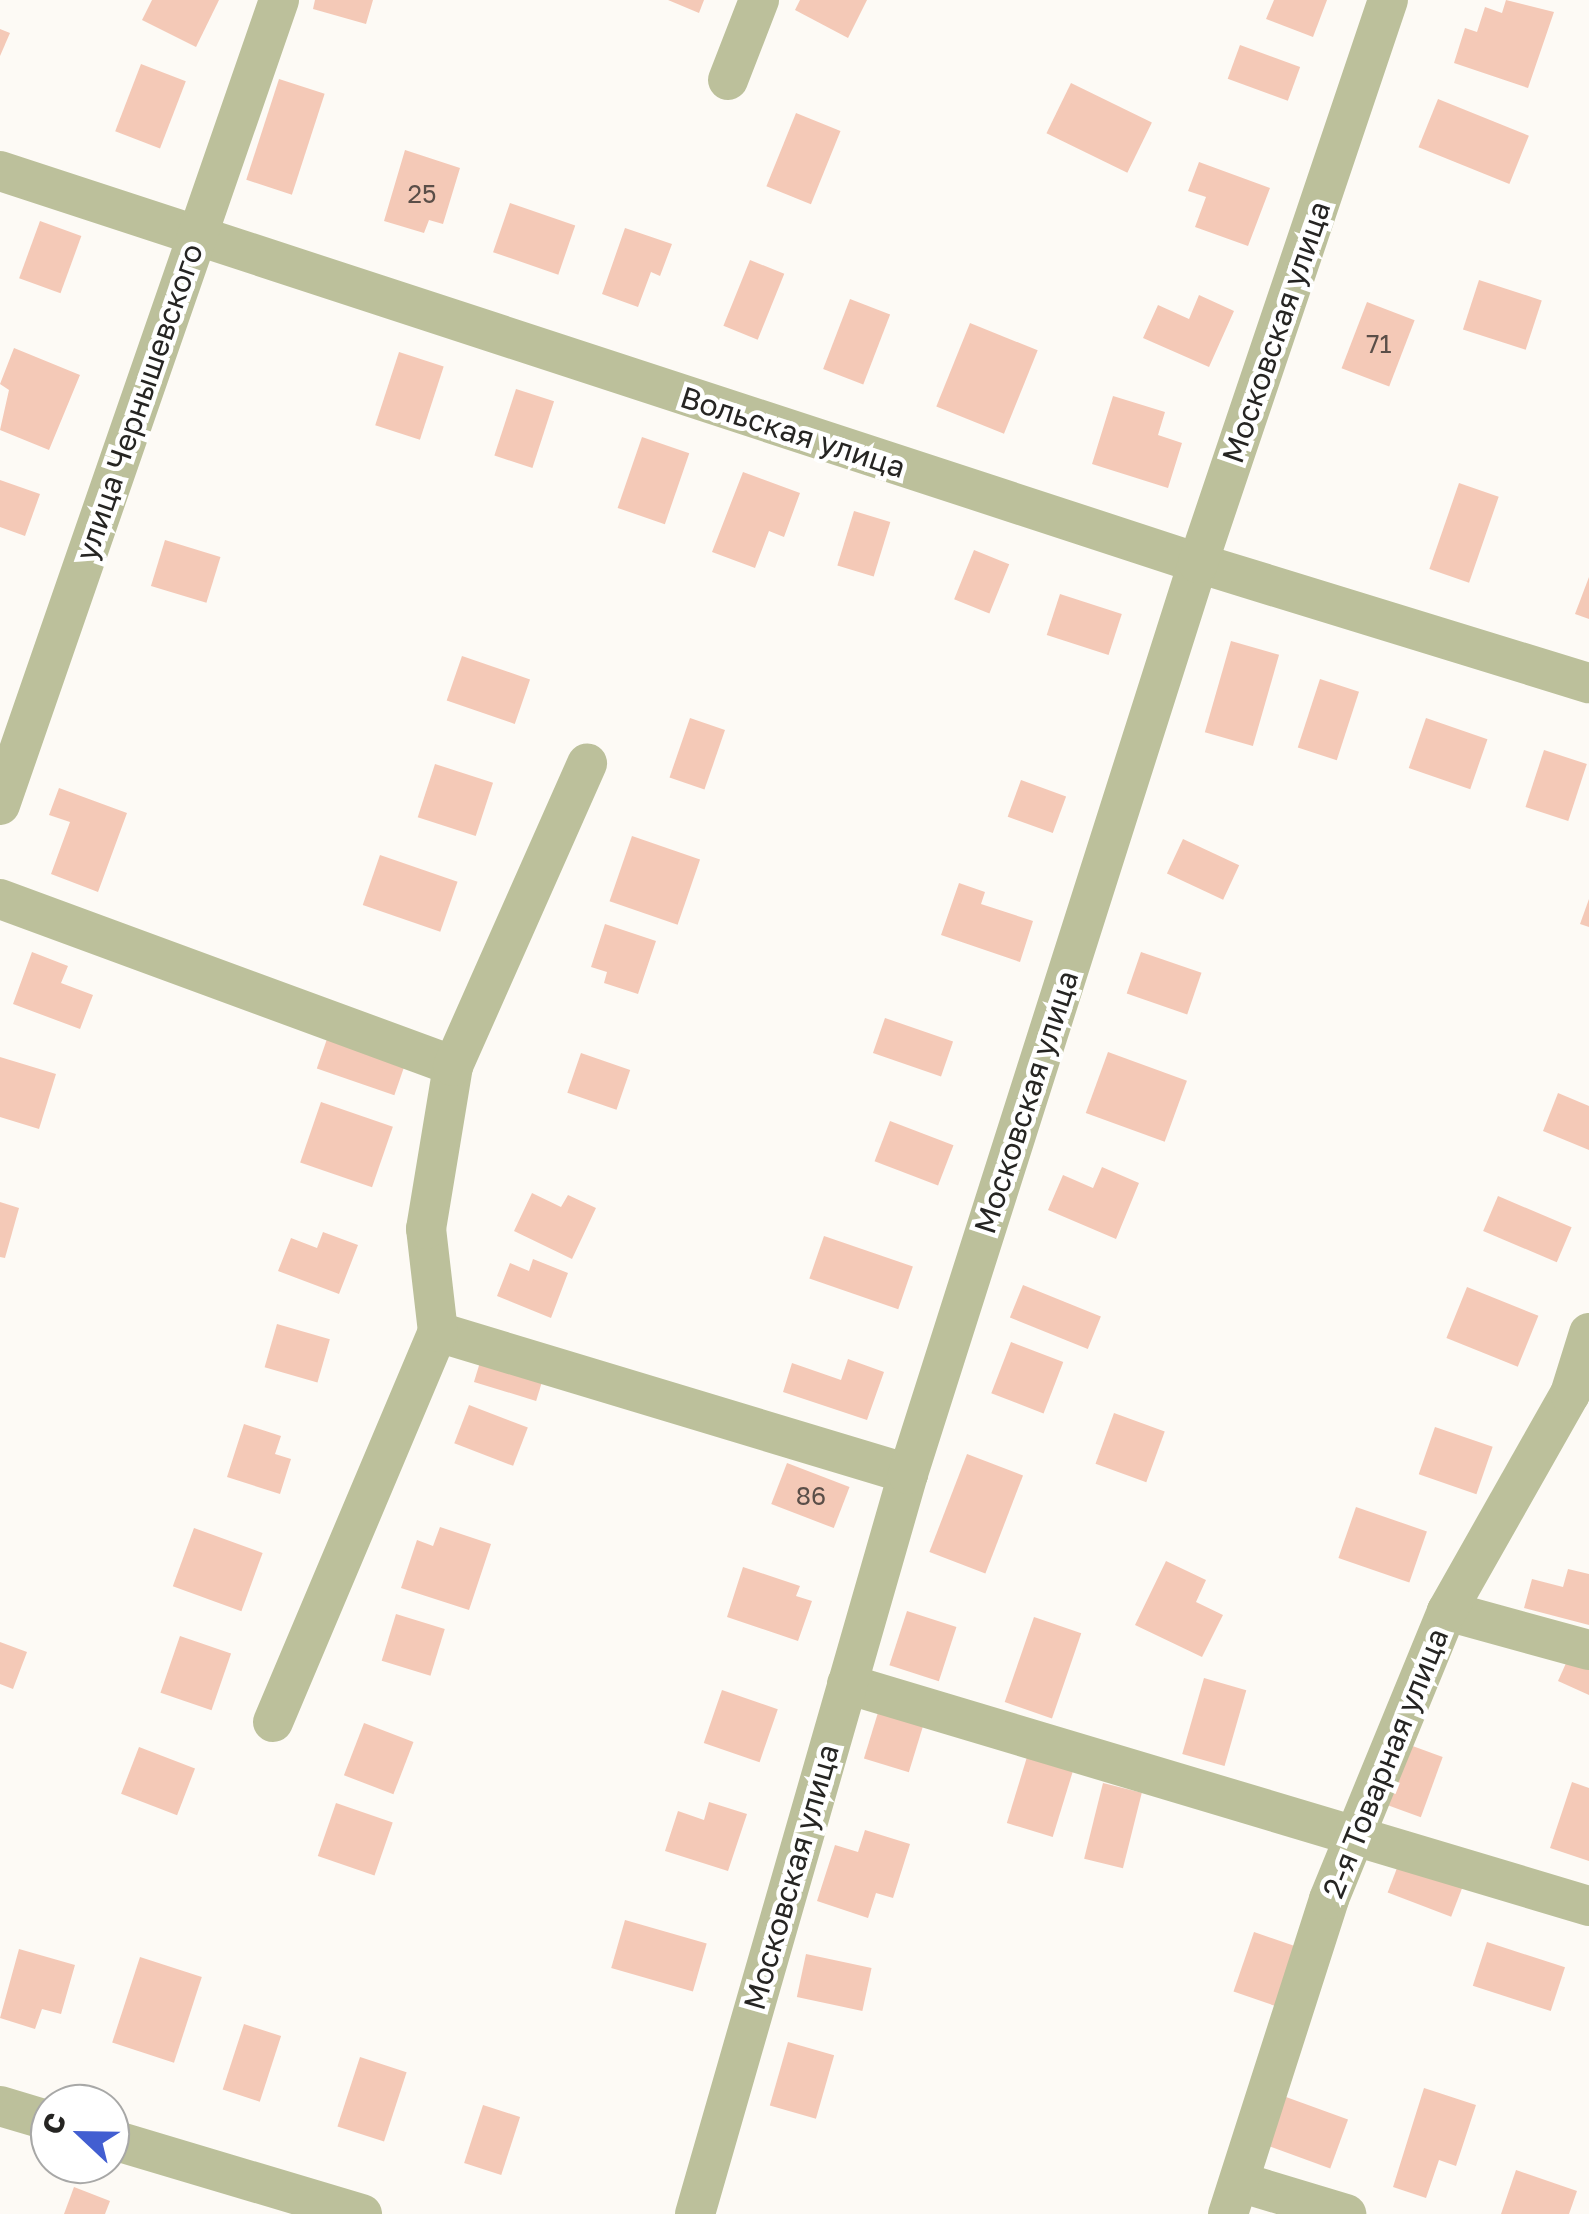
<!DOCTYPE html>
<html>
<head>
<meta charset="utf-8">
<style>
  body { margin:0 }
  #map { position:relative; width:1589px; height:2214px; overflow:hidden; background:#fdfaf5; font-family:"Golos Text",sans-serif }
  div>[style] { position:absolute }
  .building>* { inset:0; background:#f4c9b7; transform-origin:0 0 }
  .minor>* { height:40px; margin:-20px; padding:0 20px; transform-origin:20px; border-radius:20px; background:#bcc09b }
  span { translate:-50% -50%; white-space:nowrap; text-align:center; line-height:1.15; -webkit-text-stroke:9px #fff; paint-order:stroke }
  .number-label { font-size:25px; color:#5a4e48 }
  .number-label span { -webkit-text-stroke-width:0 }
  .street-label { font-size:30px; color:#262523 }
  .north { position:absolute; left:30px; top:2084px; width:100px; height:100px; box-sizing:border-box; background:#fff; border:2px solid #a8a8a7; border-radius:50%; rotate:292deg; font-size:28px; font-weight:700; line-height:40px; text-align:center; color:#262523 }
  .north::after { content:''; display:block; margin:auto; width:35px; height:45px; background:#425ed1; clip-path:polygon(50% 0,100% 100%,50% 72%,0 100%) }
</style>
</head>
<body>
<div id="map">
  <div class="building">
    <i style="clip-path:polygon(152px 0,219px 0,196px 47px,142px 20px)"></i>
    <i style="clip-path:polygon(315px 0,373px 0,366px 24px,313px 9px)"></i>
    <i style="clip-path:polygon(668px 0,704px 0,699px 13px)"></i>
    <i style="clip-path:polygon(800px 0,867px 0,848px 38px,795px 10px)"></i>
    <i style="clip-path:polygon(1274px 0,1327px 0,1313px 37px,1266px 19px)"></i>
    <i style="clip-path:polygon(1506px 0,1554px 12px,1528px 88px,1454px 63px,1465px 28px,1477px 32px,1485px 7px,1502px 13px)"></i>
    <i style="clip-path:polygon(0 29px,10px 33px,0 56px)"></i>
    <i style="left:1240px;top:45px;width:64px;height:36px;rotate:20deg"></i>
    <i style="left:141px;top:64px;width:48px;height:72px;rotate:21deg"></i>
    <i style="left:279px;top:79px;width:48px;height:106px;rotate:18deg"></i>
    <i style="left:1071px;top:83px;width:90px;height:56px;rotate:26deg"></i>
    <i style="left:1438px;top:99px;width:98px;height:52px;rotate:22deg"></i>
    <i style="left:796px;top:113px;width:48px;height:79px;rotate:22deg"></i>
    <i style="clip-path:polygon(405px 150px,460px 168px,443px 224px,429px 220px,424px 233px,384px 221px)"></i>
    <i style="clip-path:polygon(1199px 162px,1270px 188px,1248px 246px,1195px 227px,1206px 197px,1188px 191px)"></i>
    <i style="left:510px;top:203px;width:69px;height:52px;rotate:19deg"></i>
    <i style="left:40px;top:221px;width:44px;height:61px;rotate:20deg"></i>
    <i style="clip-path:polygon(625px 228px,672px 244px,660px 276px,651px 272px,638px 307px,602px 294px)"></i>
    <i style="left:750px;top:260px;width:37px;height:71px;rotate:22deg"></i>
    <i style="left:1479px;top:280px;width:66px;height:52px;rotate:18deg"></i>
    <i style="clip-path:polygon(1199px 295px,1234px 311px,1209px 367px,1143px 338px,1158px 305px,1189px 319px)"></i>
    <i style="left:850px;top:299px;width:43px;height:75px;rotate:21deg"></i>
    <i style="left:1367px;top:302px;width:51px;height:71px;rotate:21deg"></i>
    <i style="left:970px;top:323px;width:73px;height:90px;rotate:22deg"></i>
    <i style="clip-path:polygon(14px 348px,80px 375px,49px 450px,0 430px,9px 390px,0 384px)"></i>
    <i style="left:399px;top:352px;width:47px;height:77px;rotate:18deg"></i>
    <i style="left:516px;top:389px;width:40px;height:70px;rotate:18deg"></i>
    <i style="clip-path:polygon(1113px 396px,1165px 412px,1158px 435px,1182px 443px,1168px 488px,1092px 464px)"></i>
    <i style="left:642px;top:437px;width:50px;height:75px;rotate:19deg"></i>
    <i style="clip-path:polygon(743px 472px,800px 493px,784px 537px,769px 531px,755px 568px,712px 552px)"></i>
    <i style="clip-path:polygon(0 480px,40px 494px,25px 536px,0 527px)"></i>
    <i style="left:1459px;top:483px;width:42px;height:91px;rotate:19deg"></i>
    <i style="left:854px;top:511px;width:38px;height:57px;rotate:17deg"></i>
    <i style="left:165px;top:540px;width:58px;height:48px;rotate:17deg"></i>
    <i style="left:974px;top:550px;width:38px;height:53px;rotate:22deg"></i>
    <i style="clip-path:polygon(1589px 577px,1589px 619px,1575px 614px)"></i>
    <i style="left:1060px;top:594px;width:65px;height:43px;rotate:18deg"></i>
    <i style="left:1231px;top:641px;width:50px;height:95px;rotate:16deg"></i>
    <i style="left:462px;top:656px;width:72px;height:47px;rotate:19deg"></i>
    <i style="left:1320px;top:679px;width:41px;height:72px;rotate:18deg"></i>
    <i style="left:690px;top:718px;width:37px;height:63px;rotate:19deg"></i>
    <i style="left:1426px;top:718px;width:65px;height:53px;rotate:19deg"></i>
    <i style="left:1544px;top:750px;width:45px;height:60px;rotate:18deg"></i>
    <i style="left:435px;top:764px;width:61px;height:56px;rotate:18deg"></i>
    <i style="left:1021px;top:780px;width:48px;height:39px;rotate:20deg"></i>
    <i style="clip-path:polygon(59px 788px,127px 813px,98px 892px,51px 874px,70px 822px,49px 815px)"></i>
    <i style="left:632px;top:836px;width:72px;height:69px;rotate:19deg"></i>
    <i style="left:1183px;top:839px;width:62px;height:38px;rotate:25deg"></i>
    <i style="left:380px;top:855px;width:82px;height:53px;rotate:19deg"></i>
    <i style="clip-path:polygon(959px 883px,985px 892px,981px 904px,1033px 921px,1020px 962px,941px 935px)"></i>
    <i style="clip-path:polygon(1589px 899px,1589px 927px,1580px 924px)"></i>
    <i style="clip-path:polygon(605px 924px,656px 941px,638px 994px,604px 983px,607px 972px,591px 967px)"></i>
    <i style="clip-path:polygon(32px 952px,68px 966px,61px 983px,93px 995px,80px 1029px,13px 1004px)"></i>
    <i style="left:1141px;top:952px;width:64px;height:44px;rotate:19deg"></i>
    <i style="left:337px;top:1010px;width:82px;height:62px;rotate:19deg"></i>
    <i style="left:885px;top:1018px;width:72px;height:37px;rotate:19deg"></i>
    <i style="left:1108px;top:1052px;width:84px;height:65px;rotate:20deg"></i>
    <i style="left:581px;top:1053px;width:52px;height:42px;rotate:19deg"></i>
    <i style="clip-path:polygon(0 1057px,56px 1074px,39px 1129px,0 1117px)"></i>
    <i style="clip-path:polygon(1558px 1093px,1589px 1106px,1589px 1150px,1543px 1131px)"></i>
    <i style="left:321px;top:1102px;width:76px;height:64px;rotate:19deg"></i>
    <i style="left:890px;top:1121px;width:68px;height:43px;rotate:21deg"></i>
    <i style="clip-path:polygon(1102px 1167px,1139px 1183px,1116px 1239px,1048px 1210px,1063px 1175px,1093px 1188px)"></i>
    <i style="clip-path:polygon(532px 1193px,561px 1207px,568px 1195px,596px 1208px,572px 1259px,514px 1231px)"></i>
    <i style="left:1498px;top:1196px;width:80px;height:38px;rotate:23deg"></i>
    <i style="clip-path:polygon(0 1202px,19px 1208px,5px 1258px,0 1257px)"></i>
    <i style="clip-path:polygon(323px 1232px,358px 1245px,339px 1294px,278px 1271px,291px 1238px,317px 1248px)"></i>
    <i style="left:824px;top:1236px;width:94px;height:45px;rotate:19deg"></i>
    <i style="clip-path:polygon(533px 1259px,568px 1273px,551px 1318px,497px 1296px,510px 1263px,529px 1271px)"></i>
    <i style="left:1023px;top:1285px;width:84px;height:35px;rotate:22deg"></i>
    <i style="left:1467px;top:1287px;width:77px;height:55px;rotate:22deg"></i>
    <i style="left:277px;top:1324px;width:55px;height:45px;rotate:16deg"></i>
    <i style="left:488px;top:1336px;width:65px;height:48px;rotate:17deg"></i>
    <i style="left:1011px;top:1342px;width:56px;height:55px;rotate:21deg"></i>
    <i style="clip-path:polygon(848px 1359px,884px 1372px,867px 1420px,783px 1392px,792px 1363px,841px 1380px)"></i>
    <i style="left:469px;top:1405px;width:63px;height:41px;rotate:21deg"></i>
    <i style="left:1114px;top:1413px;width:54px;height:54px;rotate:20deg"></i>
    <i style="clip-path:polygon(244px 1424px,281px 1436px,275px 1454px,291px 1459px,280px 1494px,227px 1477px)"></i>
    <i style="left:1435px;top:1427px;width:61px;height:50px;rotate:19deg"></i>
    <i style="left:967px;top:1454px;width:60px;height:105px;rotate:21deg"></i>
    <i style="left:787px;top:1463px;width:67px;height:44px;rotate:21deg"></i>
    <i style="left:1356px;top:1507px;width:75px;height:54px;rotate:19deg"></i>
    <i style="clip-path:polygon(440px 1527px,491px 1544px,469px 1610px,401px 1588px,417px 1540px,433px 1546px)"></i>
    <i style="left:194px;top:1528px;width:73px;height:62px;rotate:20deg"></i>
    <i style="clip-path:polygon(1166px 1561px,1206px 1580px,1196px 1602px,1223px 1615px,1202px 1657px,1135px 1625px)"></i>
    <i style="clip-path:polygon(743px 1567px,800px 1586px,796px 1596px,812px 1601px,798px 1641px,727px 1617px)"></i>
    <i style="clip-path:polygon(1568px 1569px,1589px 1574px,1589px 1625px,1524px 1608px,1532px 1579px,1563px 1587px)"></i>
    <i style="left:907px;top:1611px;width:52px;height:57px;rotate:18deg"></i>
    <i style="left:396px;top:1614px;width:51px;height:49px;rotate:17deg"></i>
    <i style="left:1034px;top:1617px;width:50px;height:90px;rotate:19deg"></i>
    <i style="left:180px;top:1636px;width:54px;height:60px;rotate:19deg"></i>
    <i style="clip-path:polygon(0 1642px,27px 1652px,13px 1689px,0 1684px)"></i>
    <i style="clip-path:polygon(1571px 1652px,1589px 1660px,1589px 1695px,1558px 1681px)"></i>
    <i style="left:1204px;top:1678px;width:44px;height:79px;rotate:16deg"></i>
    <i style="left:722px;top:1690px;width:59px;height:56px;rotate:19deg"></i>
    <i style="left:880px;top:1706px;width:47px;height:55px;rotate:17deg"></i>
    <i style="left:364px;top:1723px;width:53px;height:56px;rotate:21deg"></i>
    <i style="left:1407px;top:1744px;width:38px;height:64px;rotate:20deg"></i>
    <i style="left:139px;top:1747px;width:60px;height:50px;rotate:21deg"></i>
    <i style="left:1027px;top:1757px;width:48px;height:69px;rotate:17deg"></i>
    <i style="clip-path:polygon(1572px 1782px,1589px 1788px,1589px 1861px,1550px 1848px)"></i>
    <i style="left:1103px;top:1783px;width:40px;height:78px;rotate:14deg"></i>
    <i style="clip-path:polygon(709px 1802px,747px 1814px,728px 1871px,665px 1851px,678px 1811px,704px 1820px)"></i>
    <i style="left:336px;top:1803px;width:60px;height:56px;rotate:19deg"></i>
    <i style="clip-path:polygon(865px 1830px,910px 1844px,893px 1898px,876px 1893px,868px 1918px,817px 1901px,835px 1845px,858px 1852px)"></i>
    <i style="left:1407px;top:1842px;width:68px;height:54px;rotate:21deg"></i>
    <i style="left:625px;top:1920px;width:85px;height:50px;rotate:16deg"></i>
    <i style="left:1254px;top:1932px;width:53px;height:63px;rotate:19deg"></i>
    <i style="left:1487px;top:1942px;width:82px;height:46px;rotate:18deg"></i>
    <i style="clip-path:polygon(19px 1949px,75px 1965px,61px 2014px,42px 2009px,35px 2029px,0 2018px)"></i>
    <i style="left:806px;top:1954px;width:67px;height:44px;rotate:12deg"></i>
    <i style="left:140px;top:1957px;width:65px;height:90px;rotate:18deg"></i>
    <i style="left:244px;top:2024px;width:39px;height:69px;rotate:18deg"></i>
    <i style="left:788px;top:2042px;width:48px;height:66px;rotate:16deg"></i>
    <i style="left:360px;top:2057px;width:49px;height:73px;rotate:18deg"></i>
    <i style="clip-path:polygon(1424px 2088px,1476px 2105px,1456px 2166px,1439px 2160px,1426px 2198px,1393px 2187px)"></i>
    <i style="left:1286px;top:2097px;width:66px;height:52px;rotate:20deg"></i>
    <i style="left:483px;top:2105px;width:39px;height:61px;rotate:18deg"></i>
    <i style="clip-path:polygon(1516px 2170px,1577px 2191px,1569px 2214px,1501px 2214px)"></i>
    <i style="clip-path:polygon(74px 2187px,110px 2201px,105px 2214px,64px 2214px)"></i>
  </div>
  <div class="minor">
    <i style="left:728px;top:80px;width:86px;rotate:-68.8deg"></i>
    <i style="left:0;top:171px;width:1261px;rotate:18.12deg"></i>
    <i style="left:1198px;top:563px;width:409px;rotate:17.1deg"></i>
    <i style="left:0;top:805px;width:852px;rotate:-70.88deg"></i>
    <i style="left:0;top:899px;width:483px;rotate:20.2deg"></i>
    <i style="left:438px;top:1332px;width:491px;rotate:16.8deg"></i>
    <i style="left:1447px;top:1611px;width:147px;rotate:15.4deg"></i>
    <i style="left:847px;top:1684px;width:774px;rotate:16.66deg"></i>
    <i style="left:273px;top:1722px;width:423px;rotate:-67.1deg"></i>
    <i style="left:438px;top:1332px;width:104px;rotate:-96.6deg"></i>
    <i style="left:426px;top:1229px;width:165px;rotate:-80.6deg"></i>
    <i style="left:453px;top:1066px;width:331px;rotate:-66.1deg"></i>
    <i style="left:0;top:2106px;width:52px;rotate:16.7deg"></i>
    <i style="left:110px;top:2139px;width:263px;rotate:16.6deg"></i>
    <i style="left:1243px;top:2183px;width:108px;rotate:16.8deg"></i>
    <i style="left:695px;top:2214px;width:770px;rotate:-73.94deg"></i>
    <i style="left:908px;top:1474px;width:956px;rotate:-72.34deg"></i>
    <i style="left:1198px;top:563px;width:594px;rotate:-71.35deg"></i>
    <i style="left:1228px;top:2214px;width:331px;rotate:-72.2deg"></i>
    <i style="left:1329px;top:1899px;width:311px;rotate:-67.7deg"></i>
    <i style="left:1447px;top:1611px;width:249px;rotate:-60.5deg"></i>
    <i style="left:1570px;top:1394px;width:64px;rotate:-72.7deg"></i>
  </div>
  <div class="number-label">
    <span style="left:422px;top:194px">25</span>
    <span style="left:1379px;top:344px">71</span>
    <span style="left:811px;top:1496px">86</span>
  </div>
  <div class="street-label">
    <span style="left:1276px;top:332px;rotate:-71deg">Московская улица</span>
    <span style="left:139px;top:402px;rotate:-71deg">улица Чернышевского</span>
    <span style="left:793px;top:432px;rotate:18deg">Вольская улица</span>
    <span style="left:1026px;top:1102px;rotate:-72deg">Московская улица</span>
    <span style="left:1385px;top:1763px;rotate:-68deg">2-я Товарная улица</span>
    <span style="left:791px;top:1877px;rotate:-74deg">Московская улица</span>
  </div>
  <div class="north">С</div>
</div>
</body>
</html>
